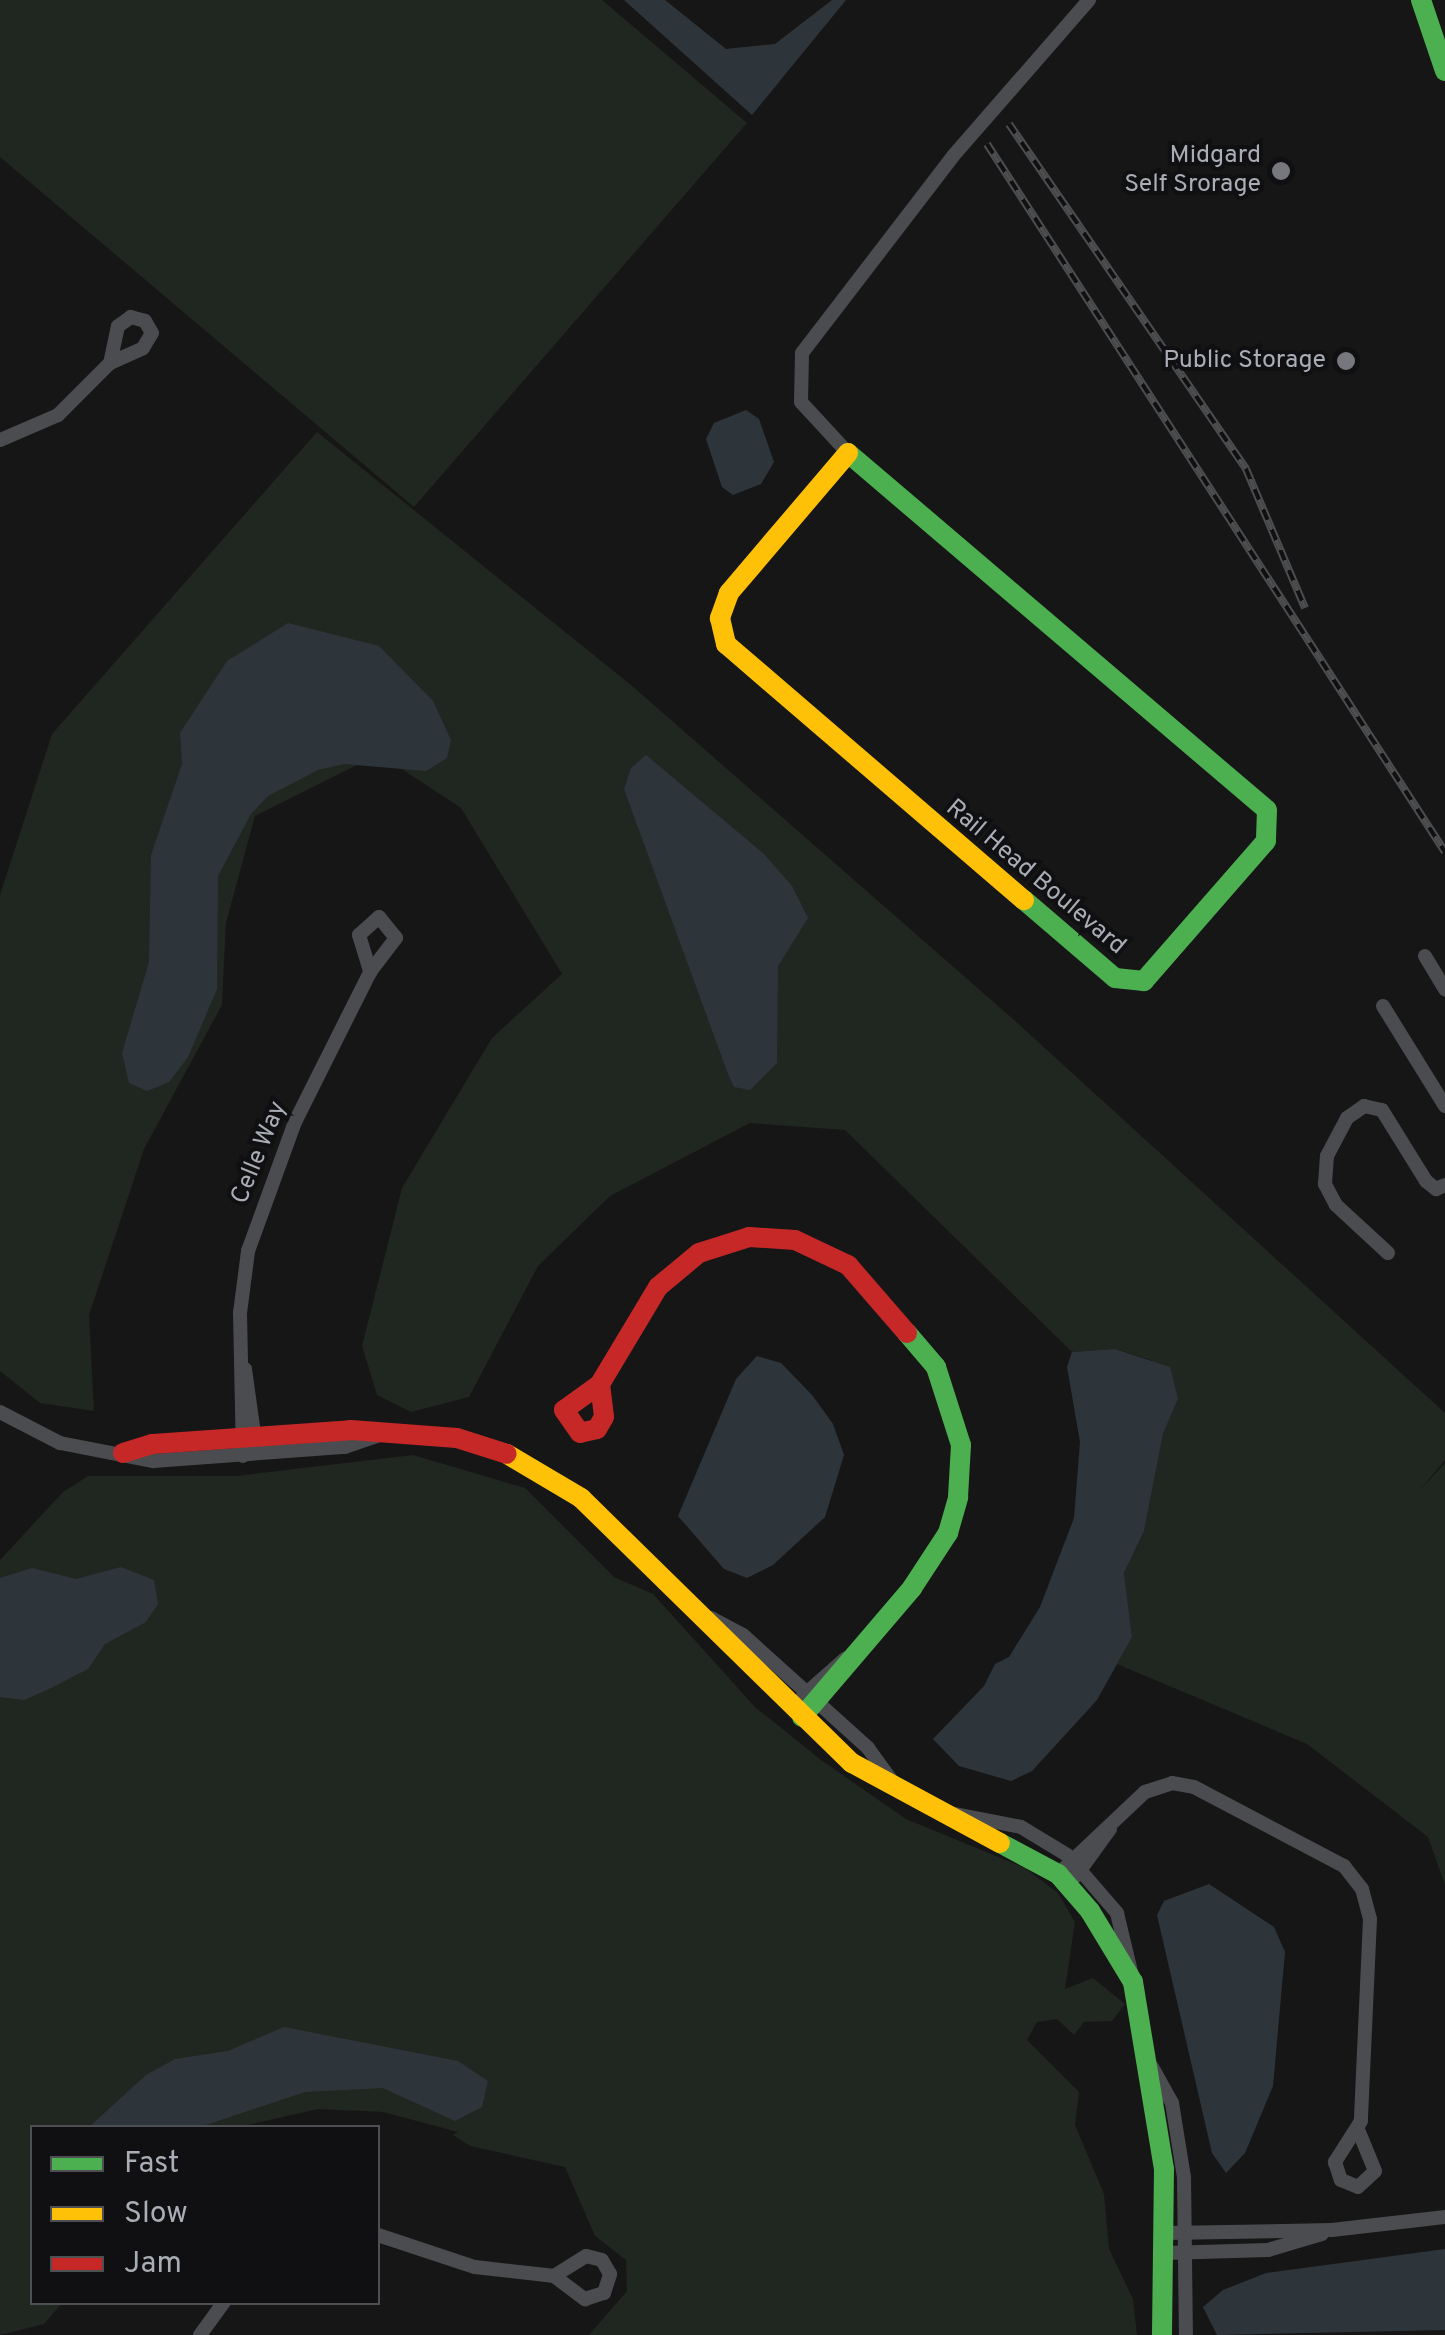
<!DOCTYPE html>
<html>
<head>
<meta charset="utf-8">
<style>
  body { margin:0 }
  #map { position:relative; width:1445px; height:2335px; overflow:hidden; background:#161616; font-family:Overpass,sans-serif }
  div>[style] { position:absolute }
  .green>* { inset:0; background:#202620 }
  .water>* { inset:0; background:#2e353a }
  .street>* { height:14px; margin:-7px; padding:0 7px; transform-origin:7px; border-radius:7px; background:#4b4c4f }
  .fast>* { height:20px; margin:-10px; padding:0 10px; transform-origin:10px; border-radius:10px; background:#4caf50 }
  .slow>* { height:20px; margin:-10px; padding:0 10px; transform-origin:10px; border-radius:10px; background:#ffc107 }
  .jam>* { height:20px; margin:-10px; padding:0 10px; transform-origin:10px; border-radius:10px; background:#c62828 }
  .rail>* { height:8px; margin-top:-4px; transform-origin:0; background:repeating-linear-gradient(90deg,#101012 0 11px,#4c4d4f 0 22px); box-sizing:border-box; border-block:2px solid #4c4d4f }
  .dots>* { width:28px; height:28px; translate:-50% -50%; box-sizing:border-box; border:5px solid #101012; border-radius:50% }
  span { translate:-50% -50%; white-space:nowrap; text-align:center; line-height:1.15; -webkit-text-stroke:8px #101012; paint-order:stroke }
  .poi-label { font-size:25px; color:#a9adb5 }
  .right { translate:-100% -50%; text-align:right }
  .street-label { font-size:25px; color:#a9adb5 }
  .legend { position:absolute; left:30px; top:2125px; width:350px; height:180px; box-sizing:border-box; background:#101012; border:2px solid #4d4f53; margin:0; padding:12px 18px; list-style:none; font-size:30px; color:#a9adb5 }
  .legend li { display:flex; align-items:center; gap:20px; height:50px }
  .legend b { width:50px; border:2px solid #4d4f53 }
</style>
</head>
<body>
<div id="map">
  <div class="green">
    <i style="clip-path:polygon(0 0,602px 0,747px 123px,414px 507px,0 157px)"></i>
    <i style="clip-path:polygon(317px 432px,631px 685px,1013px 1019px,1445px 1413px,1445px 1460px,1419px 1491px,1445px 1463px,1445px 1885px,1428px 1837px,1307px 1744px,1117px 1664px,1132px 1637px,1124px 1573px,1144px 1531px,1163px 1434px,1178px 1399px,1151px 1360px,1115px 1349px,1072px 1352px,845px 1130px,750px 1123px,610px 1196px,538px 1266px,469px 1397px,411px 1412px,377px 1395px,362px 1346px,402px 1188px,492px 1038px,562px 974px,461px 808px,379px 754px,255px 816px,226px 923px,222px 1005px,144px 1149px,89px 1315px,94px 1411px,40px 1403px,0 1371px,0 895px,52px 734px)"></i>
    <i style="clip-path:polygon(413px 1455px,525px 1488px,614px 1577px,653px 1594px,755px 1707px,821px 1760px,906px 1819px,1025px 1868px,1058px 1893px,1075px 1922px,1065px 1989px,1093px 1978px,1125px 2004px,1112px 2021px,1084px 2022px,1074px 2035px,1057px 2019px,1037px 2022px,1027px 2040px,1079px 2092px,1075px 2125px,1104px 2194px,1109px 2249px,1133px 2299px,1137px 2335px,589px 2335px,627px 2291px,626px 2260px,595px 2236px,565px 2167px,470px 2146px,453px 2135px,458px 2132px,383px 2112px,318px 2109px,238px 2127px,32px 2128px,32px 2302px,62px 2303px,44px 2324px,0 2335px,0 1560px,63px 1492px,88px 1476px,236px 1476px)"></i>
  </div>
  <div class="water">
    <i style="clip-path:polygon(624px 0,665px 0,726px 49px,775px 44px,832px 0,846px 0,752px 115px)"></i>
    <i style="clip-path:polygon(746px 410px,759px 419px,774px 462px,761px 484px,733px 495px,722px 487px,706px 439px,714px 423px)"></i>
    <i style="clip-path:polygon(288px 623px,379px 646px,433px 701px,451px 740px,447px 758px,426px 771px,344px 764px,318px 770px,268px 796px,251px 814px,218px 876px,217px 989px,188px 1057px,169px 1082px,147px 1091px,129px 1083px,122px 1053px,149px 962px,151px 855px,182px 764px,180px 733px,227px 661px)"></i>
    <i style="clip-path:polygon(646px 755px,764px 854px,792px 886px,808px 918px,778px 966px,777px 1063px,750px 1090px,734px 1087px,728px 1074px,624px 789px,631px 768px)"></i>
    <i style="clip-path:polygon(1115px 1349px,1170px 1367px,1178px 1399px,1163px 1434px,1144px 1531px,1124px 1573px,1132px 1637px,1097px 1700px,1032px 1771px,1011px 1781px,959px 1766px,933px 1739px,984px 1686px,995px 1664px,1009px 1657px,1040px 1607px,1074px 1518px,1080px 1442px,1067px 1367px,1072px 1352px)"></i>
    <i style="clip-path:polygon(757px 1356px,781px 1363px,812px 1395px,833px 1424px,844px 1455px,825px 1517px,773px 1565px,747px 1578px,724px 1569px,678px 1516px,736px 1379px)"></i>
    <i style="clip-path:polygon(121px 1567px,154px 1580px,158px 1604px,146px 1622px,105px 1644px,88px 1669px,49px 1689px,24px 1700px,0 1697px,0 1578px,32px 1568px,76px 1579px)"></i>
    <i style="clip-path:polygon(1209px 1884px,1274px 1927px,1285px 1952px,1273px 2086px,1245px 2153px,1226px 2173px,1212px 2153px,1157px 1915px,1164px 1901px)"></i>
    <i style="clip-path:polygon(284px 2027px,458px 2061px,488px 2081px,482px 2107px,455px 2121px,383px 2088px,305px 2092px,200px 2127px,89px 2127px,146px 2075px,175px 2059px,228px 2051px)"></i>
    <i style="clip-path:polygon(1445px 2249px,1445px 2330px,1217px 2335px,1203px 2307px,1223px 2290px,1266px 2273px)"></i>
  </div>
  <div class="street">
    <i style="left:0;top:440px;width:63px;rotate:-23.3deg"></i>
    <i style="left:58px;top:415px;width:74px;rotate:-45deg"></i>
    <i style="left:110px;top:363px;width:36px;rotate:-24deg"></i>
    <i style="left:143px;top:348px;width:17px;rotate:-59deg"></i>
    <i style="left:152px;top:333px;width:14px;rotate:-120deg"></i>
    <i style="left:145px;top:321px;width:15px;rotate:-164deg"></i>
    <i style="left:131px;top:317px;width:16px;rotate:145deg"></i>
    <i style="left:118px;top:326px;width:38px;rotate:102deg"></i>
    <i style="left:848px;top:453px;width:69px;rotate:-132.7deg"></i>
    <i style="left:801px;top:402px;width:49px;rotate:-88.8deg"></i>
    <i style="left:802px;top:353px;width:248px;rotate:-52.5deg"></i>
    <i style="left:953px;top:156px;width:207px;rotate:-48.9deg"></i>
    <i style="left:1425px;top:956px;width:39px;rotate:59deg"></i>
    <i style="left:1383px;top:1006px;width:118px;rotate:58.2deg"></i>
    <i style="left:1388px;top:1253px;width:71px;rotate:-137.3deg"></i>
    <i style="left:1336px;top:1205px;width:24px;rotate:-118deg"></i>
    <i style="left:1325px;top:1184px;width:28px;rotate:-86deg"></i>
    <i style="left:1327px;top:1156px;width:43px;rotate:-62.2deg"></i>
    <i style="left:1347px;top:1118px;width:21px;rotate:-35deg"></i>
    <i style="left:1364px;top:1106px;width:18px;rotate:13deg"></i>
    <i style="left:1382px;top:1110px;width:84px;rotate:58.2deg"></i>
    <i style="left:1426px;top:1181px;width:13px;rotate:39deg"></i>
    <i style="left:1436px;top:1189px;width:10px;rotate:-24deg"></i>
    <i style="left:245px;top:1369px;width:73px;rotate:82.1deg"></i>
    <i style="left:0;top:1412px;width:68px;rotate:27.3deg"></i>
    <i style="left:60px;top:1443px;width:95px;rotate:11deg"></i>
    <i style="left:153px;top:1461px;width:193px;rotate:-4.2deg"></i>
    <i style="left:345px;top:1447px;width:34px;rotate:-19deg"></i>
    <i style="left:243px;top:1456px;width:143px;rotate:-91.2deg"></i>
    <i style="left:240px;top:1313px;width:63px;rotate:-82.6deg"></i>
    <i style="left:248px;top:1251px;width:137px;rotate:-70deg"></i>
    <i style="left:295px;top:1122px;width:168px;rotate:-63.4deg"></i>
    <i style="left:370px;top:972px;width:43px;rotate:-52.6deg"></i>
    <i style="left:396px;top:938px;width:27px;rotate:-129deg"></i>
    <i style="left:379px;top:917px;width:27px;rotate:138deg"></i>
    <i style="left:359px;top:935px;width:39px;rotate:73deg"></i>
    <i style="left:711px;top:1618px;width:36px;rotate:28deg"></i>
    <i style="left:743px;top:1635px;width:169px;rotate:42.1deg"></i>
    <i style="left:868px;top:1748px;width:44px;rotate:54.2deg"></i>
    <i style="left:803px;top:1696px;width:57px;rotate:-41.5deg"></i>
    <i style="left:955px;top:1814px;width:67px;rotate:11.1deg"></i>
    <i style="left:1021px;top:1827px;width:54px;rotate:31.3deg"></i>
    <i style="left:1067px;top:1855px;width:77px;rotate:49.2deg"></i>
    <i style="left:1117px;top:1913px;width:65px;rotate:76.6deg"></i>
    <i style="left:1058px;top:1874px;width:120px;rotate:-43.3deg"></i>
    <i style="left:1145px;top:1792px;width:28px;rotate:-18deg"></i>
    <i style="left:1172px;top:1783px;width:22px;rotate:10deg"></i>
    <i style="left:1194px;top:1787px;width:170px;rotate:27.8deg"></i>
    <i style="left:1344px;top:1866px;width:29px;rotate:52deg"></i>
    <i style="left:1362px;top:1889px;width:31px;rotate:75deg"></i>
    <i style="left:1370px;top:1919px;width:202px;rotate:92.6deg"></i>
    <i style="left:1361px;top:2121px;width:49px;rotate:122.4deg"></i>
    <i style="left:1335px;top:2162px;width:19px;rotate:72deg"></i>
    <i style="left:1341px;top:2180px;width:18px;rotate:22deg"></i>
    <i style="left:1358px;top:2187px;width:23px;rotate:-43deg"></i>
    <i style="left:1375px;top:2171px;width:42px;rotate:-112.3deg"></i>
    <i style="left:1076px;top:1876px;width:58px;rotate:-54.1deg"></i>
    <i style="left:1152px;top:2067px;width:41px;rotate:60.9deg"></i>
    <i style="left:1172px;top:2103px;width:75px;rotate:80.8deg"></i>
    <i style="left:1184px;top:2177px;width:158px;rotate:89.3deg"></i>
    <i style="left:1166px;top:2233px;width:166px;rotate:-1deg"></i>
    <i style="left:1332px;top:2230px;width:114px;rotate:-6.6deg"></i>
    <i style="left:378px;top:2235px;width:102px;rotate:18.3deg"></i>
    <i style="left:475px;top:2267px;width:80px;rotate:6.5deg"></i>
    <i style="left:554px;top:2276px;width:39px;rotate:37deg"></i>
    <i style="left:585px;top:2299px;width:20px;rotate:-18deg"></i>
    <i style="left:604px;top:2293px;width:20px;rotate:-72deg"></i>
    <i style="left:610px;top:2274px;width:16px;rotate:-120deg"></i>
    <i style="left:602px;top:2260px;width:16px;rotate:-166deg"></i>
    <i style="left:586px;top:2256px;width:38px;rotate:148deg"></i>
    <i style="left:1166px;top:2253px;width:102px;rotate:-1.7deg"></i>
    <i style="left:1268px;top:2250px;width:56px;rotate:-16.5deg"></i>
    <i style="left:200px;top:2335px;width:41px;rotate:-54deg"></i>
  </div>
  <div class="fast">
    <i style="left:1421px;top:0;width:75px;rotate:71.3deg"></i>
    <i style="left:848px;top:453px;width:550px;rotate:40.43deg"></i>
    <i style="left:1267px;top:810px;width:31px;rotate:92deg"></i>
    <i style="left:1266px;top:841px;width:186px;rotate:131.1deg"></i>
    <i style="left:1144px;top:981px;width:29px;rotate:-174deg"></i>
    <i style="left:1115px;top:978px;width:120px;rotate:-139.4deg"></i>
    <i style="left:802px;top:1717px;width:170px;rotate:-49.5deg"></i>
    <i style="left:912px;top:1588px;width:66px;rotate:-56.8deg"></i>
    <i style="left:948px;top:1533px;width:37px;rotate:-74deg"></i>
    <i style="left:958px;top:1497px;width:52px;rotate:-86.7deg"></i>
    <i style="left:961px;top:1445px;width:82px;rotate:-107.8deg"></i>
    <i style="left:936px;top:1367px;width:45px;rotate:-130.5deg"></i>
    <i style="left:1000px;top:1843px;width:66px;rotate:28.1deg"></i>
    <i style="left:1058px;top:1874px;width:49px;rotate:49.1deg"></i>
    <i style="left:1090px;top:1911px;width:83px;rotate:58.8deg"></i>
    <i style="left:1133px;top:1982px;width:190px;rotate:80.6deg"></i>
    <i style="left:1164px;top:2169px;width:166px;rotate:90.7deg"></i>
  </div>
  <div class="slow">
    <i style="left:848px;top:453px;width:184px;rotate:130.4deg"></i>
    <i style="left:729px;top:593px;width:27px;rotate:110deg"></i>
    <i style="left:720px;top:618px;width:27px;rotate:77deg"></i>
    <i style="left:726px;top:644px;width:393px;rotate:40.7deg"></i>
    <i style="left:507px;top:1454px;width:86px;rotate:30.7deg"></i>
    <i style="left:581px;top:1498px;width:379px;rotate:44.4deg"></i>
    <i style="left:852px;top:1763px;width:168px;rotate:28.4deg"></i>
  </div>
  <div class="jam">
    <i style="left:600px;top:1384px;width:33px;rotate:83deg"></i>
    <i style="left:604px;top:1417px;width:14px;rotate:120deg"></i>
    <i style="left:597px;top:1429px;width:17px;rotate:167deg"></i>
    <i style="left:580px;top:1433px;width:28px;rotate:-125deg"></i>
    <i style="left:564px;top:1410px;width:44px;rotate:-35.8deg"></i>
    <i style="left:600px;top:1384px;width:113px;rotate:-59.1deg"></i>
    <i style="left:658px;top:1287px;width:53px;rotate:-39.7deg"></i>
    <i style="left:699px;top:1253px;width:52px;rotate:-17.7deg"></i>
    <i style="left:749px;top:1237px;width:46px;rotate:3.7deg"></i>
    <i style="left:795px;top:1240px;width:59px;rotate:25.3deg"></i>
    <i style="left:848px;top:1265px;width:90px;rotate:49.1deg"></i>
    <i style="left:123px;top:1453px;width:31px;rotate:-17deg"></i>
    <i style="left:153px;top:1444px;width:198px;rotate:-4deg"></i>
    <i style="left:351px;top:1430px;width:106px;rotate:4.3deg"></i>
    <i style="left:457px;top:1438px;width:52px;rotate:17.7deg"></i>
  </div>
  <div class="rail">
    <i style="left:1009px;top:124px;width:419px;rotate:55.5deg"></i>
    <i style="left:1246px;top:469px;width:151px;rotate:67deg"></i>
    <i style="left:987px;top:144px;width:843px;rotate:57.1deg"></i>
  </div>
  <div class="dots">
    <i style="left:1281px;top:171px;background:#76787d"></i>
    <i style="left:1346px;top:361px;background:#76787d"></i>
  </div>
  <div class="poi-label">
    <span class="right" style="left:1261px;top:171px">Midgard<br>Self Srorage</span>
    <span class="right" style="left:1326px;top:361px">Public Storage</span>
  </div>
  <div class="street-label">
    <span style="left:1035px;top:878px;rotate:40deg">Rail Head Boulevard</span>
    <span style="left:260px;top:1153px;rotate:-68deg">Celle Way</span>
  </div>
  <ul class="legend">
  <li><b style="height:12px;background:#4caf50"></b>Fast</li>
  <li><b style="height:12px;background:#ffc107"></b>Slow</li>
  <li><b style="height:12px;background:#c62828"></b>Jam</li>
  </ul>
</div>
</body>
</html>
